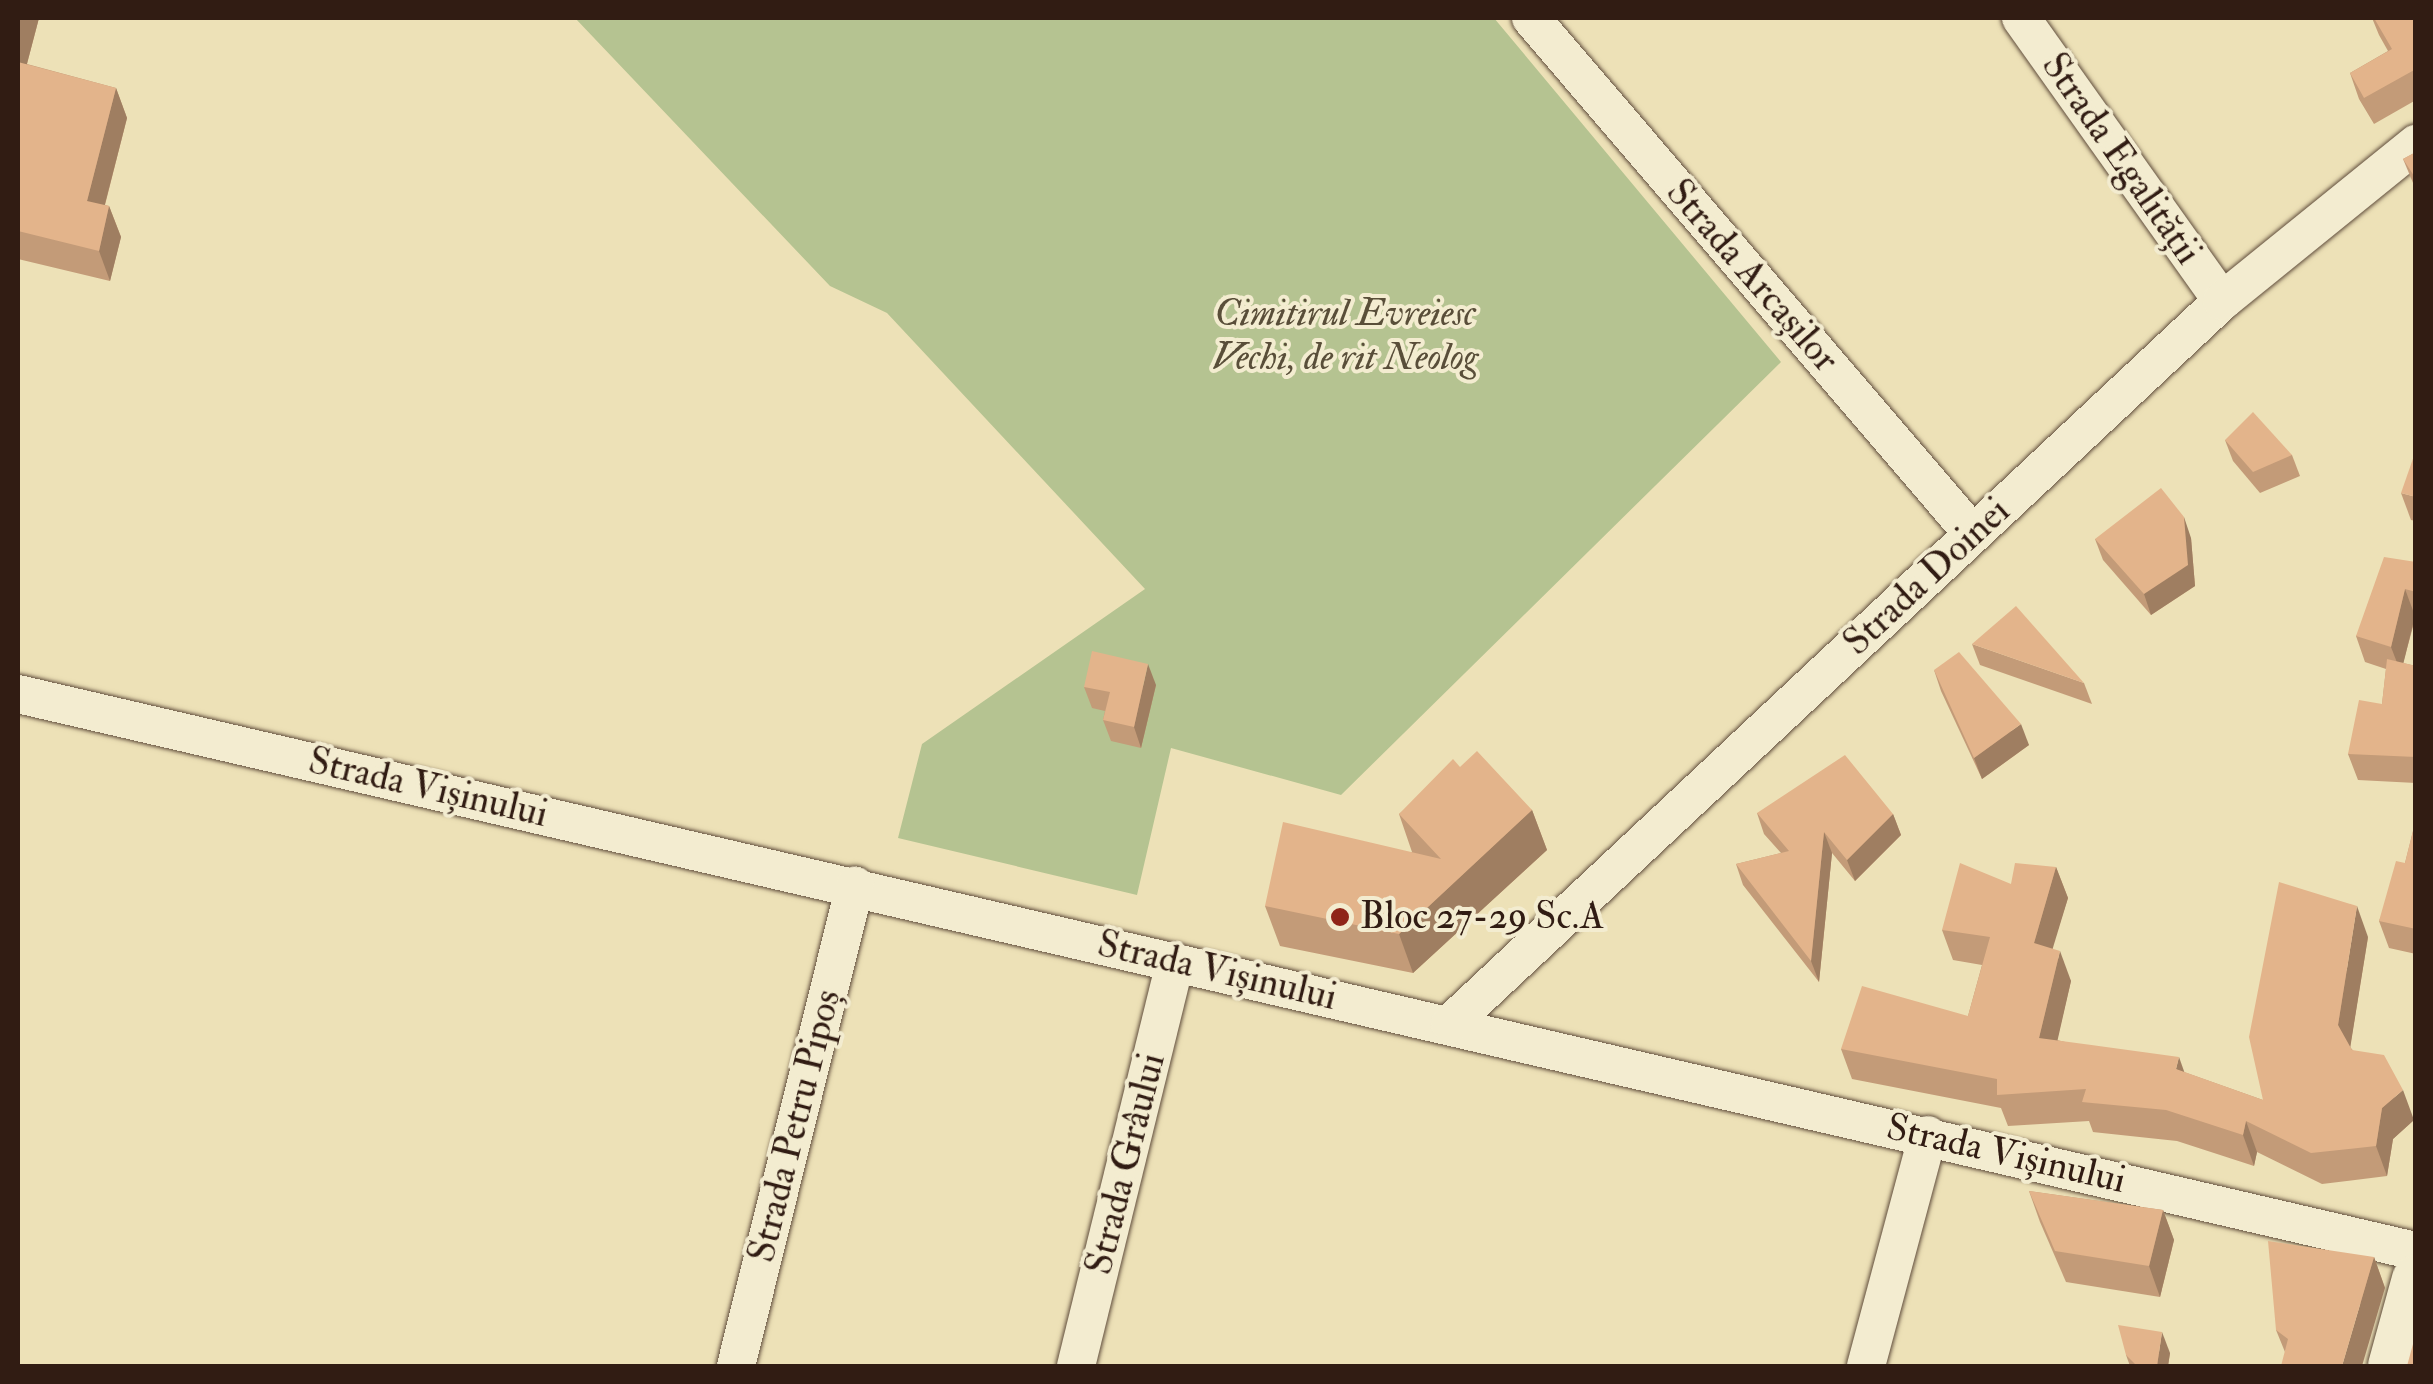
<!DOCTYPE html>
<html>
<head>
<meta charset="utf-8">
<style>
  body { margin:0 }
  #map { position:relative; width:2433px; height:1384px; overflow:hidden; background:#ede1b7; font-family:"IM FELL Double Pica",serif }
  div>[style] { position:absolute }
  .green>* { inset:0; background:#b5c391 }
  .roads { filter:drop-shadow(0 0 2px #604d3c) drop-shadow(0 0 2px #604d3c) }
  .minor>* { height:38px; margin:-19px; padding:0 19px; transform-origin:19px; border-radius:19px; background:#f3ecd0 }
  .tertiary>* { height:48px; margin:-24px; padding:0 24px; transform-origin:24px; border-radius:24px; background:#f3ecd0 }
  .wall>* { inset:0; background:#c39b78 }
  .shaded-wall>* { inset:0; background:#9f7e61 }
  .building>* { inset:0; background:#e3b48b }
  .dots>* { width:28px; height:28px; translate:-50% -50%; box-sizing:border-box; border:5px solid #f3ecd0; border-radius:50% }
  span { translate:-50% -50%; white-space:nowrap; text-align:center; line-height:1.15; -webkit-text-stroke:8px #f3ecd0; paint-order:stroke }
  .street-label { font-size:38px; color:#311c13 }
  .park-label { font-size:38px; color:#594e39; font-style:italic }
  .poi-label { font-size:38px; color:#311c13 }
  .left { translate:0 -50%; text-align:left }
  .frame { position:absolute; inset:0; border:20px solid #311c13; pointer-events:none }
</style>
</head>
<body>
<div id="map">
  <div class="green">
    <i style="clip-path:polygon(575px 18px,1494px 18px,1781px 362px,1341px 795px,1171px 748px,1137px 895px,898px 838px,922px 744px,1145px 589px,887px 313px,830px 286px)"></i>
  </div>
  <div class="roads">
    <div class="minor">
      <i style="left:1531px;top:18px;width:679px;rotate:49.42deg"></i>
      <i style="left:2021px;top:18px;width:347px;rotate:54.6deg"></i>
      <i style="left:18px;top:694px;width:2462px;rotate:13.08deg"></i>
      <i style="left:1450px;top:1024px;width:1058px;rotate:-43.12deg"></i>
      <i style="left:2222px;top:301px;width:250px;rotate:-39deg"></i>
      <i style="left:736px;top:1366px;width:495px;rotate:-76.1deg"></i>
      <i style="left:1076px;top:1366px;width:416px;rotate:-76.2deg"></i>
      <i style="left:1866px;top:1366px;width:239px;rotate:-75deg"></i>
    </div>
    <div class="tertiary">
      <i style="left:2392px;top:1366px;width:90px;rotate:-74.6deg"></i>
    </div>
  </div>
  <div class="wall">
    <i style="clip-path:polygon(18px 18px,39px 18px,27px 64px,116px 88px,127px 118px,105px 205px,109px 206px,121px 237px,110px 281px,18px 259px)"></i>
    <i style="clip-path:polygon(2372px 18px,2416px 18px,2416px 100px,2374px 124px,2359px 99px,2350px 73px,2388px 51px,2379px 35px)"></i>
    <i style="clip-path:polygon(2416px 152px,2416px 190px,2403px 159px)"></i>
    <i style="clip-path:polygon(2225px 440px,2292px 455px,2300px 476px,2260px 493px,2233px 461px)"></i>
    <i style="clip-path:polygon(2401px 493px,2416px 497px,2416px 521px,2411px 520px)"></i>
    <i style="clip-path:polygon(2191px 538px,2195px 586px,2151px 615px,2103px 560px,2095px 539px)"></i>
    <i style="clip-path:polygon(2416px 562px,2416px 616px,2403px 663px,2416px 666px,2416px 783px,2358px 780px,2348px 754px,2382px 704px,2386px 669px,2365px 662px,2356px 636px)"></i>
    <i style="clip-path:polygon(1972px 644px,2084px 683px,2092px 704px,1980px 665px)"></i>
    <i style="clip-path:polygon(1934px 670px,2029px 745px,1982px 779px,1941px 691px)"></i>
    <i style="clip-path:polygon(1156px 685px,1141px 748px,1111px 741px,1103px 720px,1105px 711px,1092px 708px,1084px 687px)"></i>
    <i style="clip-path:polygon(1460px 767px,1532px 810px,1547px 850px,1413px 973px,1280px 946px,1265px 906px,1412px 852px,1399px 814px)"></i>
    <i style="clip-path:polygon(1757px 813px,1893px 814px,1901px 835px,1855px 881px,1832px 853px,1819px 982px,1743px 885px,1736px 864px,1781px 853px,1764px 834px)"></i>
    <i style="clip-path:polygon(2416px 819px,2416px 954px,2389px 948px,2379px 921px,2405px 863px)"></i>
    <i style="clip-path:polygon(2056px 867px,2068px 898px,2052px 948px,2071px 981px,2057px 1040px,2184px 1072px,2263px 1100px,2368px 937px,2350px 1047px,2414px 1120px,2393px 1139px,2387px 1176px,2322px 1184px,2257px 1152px,2254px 1166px,2177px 1141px,2093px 1132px,2089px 1121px,2008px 1126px,2001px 1108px,1852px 1079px,1841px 1049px,1968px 1016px,1982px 965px,1953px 960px,1942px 930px,2011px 884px)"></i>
    <i style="clip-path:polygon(2029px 1191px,2163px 1210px,2174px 1240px,2160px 1297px,2066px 1282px,2040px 1222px)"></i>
    <i style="clip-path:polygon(2374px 1257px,2385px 1288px,2285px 1352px,2276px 1330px)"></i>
    <i style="clip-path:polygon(2170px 1353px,2168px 1366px,2130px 1366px,2126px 1355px)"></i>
  </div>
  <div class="shaded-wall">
    <i style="clip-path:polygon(20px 18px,39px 18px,20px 90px,18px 83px,18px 27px)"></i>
    <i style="clip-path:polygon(116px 88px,127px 118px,98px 231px,87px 201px)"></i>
    <i style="clip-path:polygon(109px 206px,121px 237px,110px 281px,99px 251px)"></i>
    <i style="clip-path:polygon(2184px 517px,2191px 538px,2195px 586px,2151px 615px,2144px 594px)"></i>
    <i style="clip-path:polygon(2405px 589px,2415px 616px,2401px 673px,2391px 647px)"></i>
    <i style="clip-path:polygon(1148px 664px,1156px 685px,1141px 748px,1134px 727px)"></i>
    <i style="clip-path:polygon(2021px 724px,2029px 745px,1982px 779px,1974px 758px)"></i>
    <i style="clip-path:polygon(1532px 810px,1547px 850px,1413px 973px,1399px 934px)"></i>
    <i style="clip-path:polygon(1893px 814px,1901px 835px,1855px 881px,1847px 860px)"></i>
    <i style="clip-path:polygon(1824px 832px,1832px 853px,1819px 982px,1811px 961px)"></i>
    <i style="clip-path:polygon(2056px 867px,2068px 898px,2045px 974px,2034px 943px)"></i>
    <i style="clip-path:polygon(2357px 906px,2368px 937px,2349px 1055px,2338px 1025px)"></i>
    <i style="clip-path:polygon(2060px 951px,2071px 981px,2051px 1069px,2039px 1038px)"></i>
    <i style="clip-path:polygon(2179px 1057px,2190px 1088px,2176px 1069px)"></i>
    <i style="clip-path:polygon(2403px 1090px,2414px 1120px,2393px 1139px,2387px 1176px,2376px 1146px,2382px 1108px)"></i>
    <i style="clip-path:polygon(2246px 1121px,2257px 1152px,2254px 1166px,2243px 1135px)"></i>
    <i style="clip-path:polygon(2163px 1210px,2174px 1240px,2160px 1297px,2149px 1266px)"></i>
    <i style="clip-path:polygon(2374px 1257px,2385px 1288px,2362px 1366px,2342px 1366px)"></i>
    <i style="clip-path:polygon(2162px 1332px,2170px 1353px,2168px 1366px,2157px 1366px)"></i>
  </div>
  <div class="building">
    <i style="clip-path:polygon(2374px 18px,2416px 18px,2416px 69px,2364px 98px,2350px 73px,2392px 49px)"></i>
    <i style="clip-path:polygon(18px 62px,116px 88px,87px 201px,109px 206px,99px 251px,18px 231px)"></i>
    <i style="clip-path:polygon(2416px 152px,2416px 179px,2403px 159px)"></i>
    <i style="clip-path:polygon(2253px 412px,2292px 455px,2253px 472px,2225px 440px)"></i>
    <i style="clip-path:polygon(2416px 450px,2416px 497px,2401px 493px)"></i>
    <i style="clip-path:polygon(2161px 488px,2184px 517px,2188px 565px,2144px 594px,2095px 539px)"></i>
    <i style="clip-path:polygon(2384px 557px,2416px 562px,2416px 592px,2405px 589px,2391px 647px,2356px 636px)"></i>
    <i style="clip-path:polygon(2016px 606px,2084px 683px,1972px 644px)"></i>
    <i style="clip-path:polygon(1092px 651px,1148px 664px,1134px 727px,1103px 720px,1110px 692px,1084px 687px)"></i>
    <i style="clip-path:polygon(1959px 652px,2021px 724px,1974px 758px,1934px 670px)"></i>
    <i style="clip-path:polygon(2387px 659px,2416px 666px,2416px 757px,2348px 754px,2359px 700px,2382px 704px)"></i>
    <i style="clip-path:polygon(1477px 751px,1532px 810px,1399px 934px,1265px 906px,1283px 822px,1441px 859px,1399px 814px,1453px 759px,1460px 767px)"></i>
    <i style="clip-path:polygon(1845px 755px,1893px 814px,1847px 860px,1824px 832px,1811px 961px,1736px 864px,1789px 851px,1757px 813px)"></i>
    <i style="clip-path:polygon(2416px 819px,2416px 929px,2379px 921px,2396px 861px,2405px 863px)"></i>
    <i style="clip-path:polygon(1960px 863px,2011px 884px,2015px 863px,2056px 867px,2034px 943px,2060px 951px,2039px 1038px,2179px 1057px,2176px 1069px,2263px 1100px,2249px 1037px,2279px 882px,2357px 906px,2338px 1025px,2352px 1050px,2384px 1055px,2403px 1090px,2382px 1108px,2376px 1146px,2311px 1153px,2246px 1121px,2243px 1135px,2166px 1110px,2082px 1102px,2086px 1089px,1997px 1095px,1997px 1079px,1841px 1049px,1862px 986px,1968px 1016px,1990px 937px,1942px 930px)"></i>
    <i style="clip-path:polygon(2029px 1191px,2163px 1210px,2149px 1266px,2055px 1251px)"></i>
    <i style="clip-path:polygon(2268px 1241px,2374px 1257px,2342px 1366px,2281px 1366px,2288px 1339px,2276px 1330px)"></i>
    <i style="clip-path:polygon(2118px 1325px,2162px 1332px,2157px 1366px,2137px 1366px,2126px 1355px)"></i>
    <i style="clip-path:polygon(2416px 1333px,2416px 1366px,2407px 1366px)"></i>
  </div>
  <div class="dots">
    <i style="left:1340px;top:917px;background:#8f2418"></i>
  </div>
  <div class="street-label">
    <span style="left:2121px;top:159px;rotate:55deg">Strada Egalității</span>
    <span style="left:1752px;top:276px;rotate:49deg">Strada Arcașilor</span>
    <span style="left:1927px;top:577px;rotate:-43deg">Strada Doinei</span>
    <span style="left:428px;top:788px;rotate:13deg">Strada Vișinului</span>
    <span style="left:1217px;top:971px;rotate:13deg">Strada Vișinului</span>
    <span style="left:795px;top:1126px;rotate:-76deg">Strada Petru Pipoș</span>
    <span style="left:2006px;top:1154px;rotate:13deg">Strada Vișinului</span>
    <span style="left:1126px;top:1164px;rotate:-76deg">Strada Grâului</span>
  </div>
  <div class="park-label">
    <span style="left:1345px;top:336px">Cimitirul Evreiesc<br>Vechi, de rit Neolog</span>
  </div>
  <div class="poi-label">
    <span class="left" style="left:1360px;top:917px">Bloc 27-29 Sc.A</span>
  </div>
  <div class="frame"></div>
</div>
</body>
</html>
